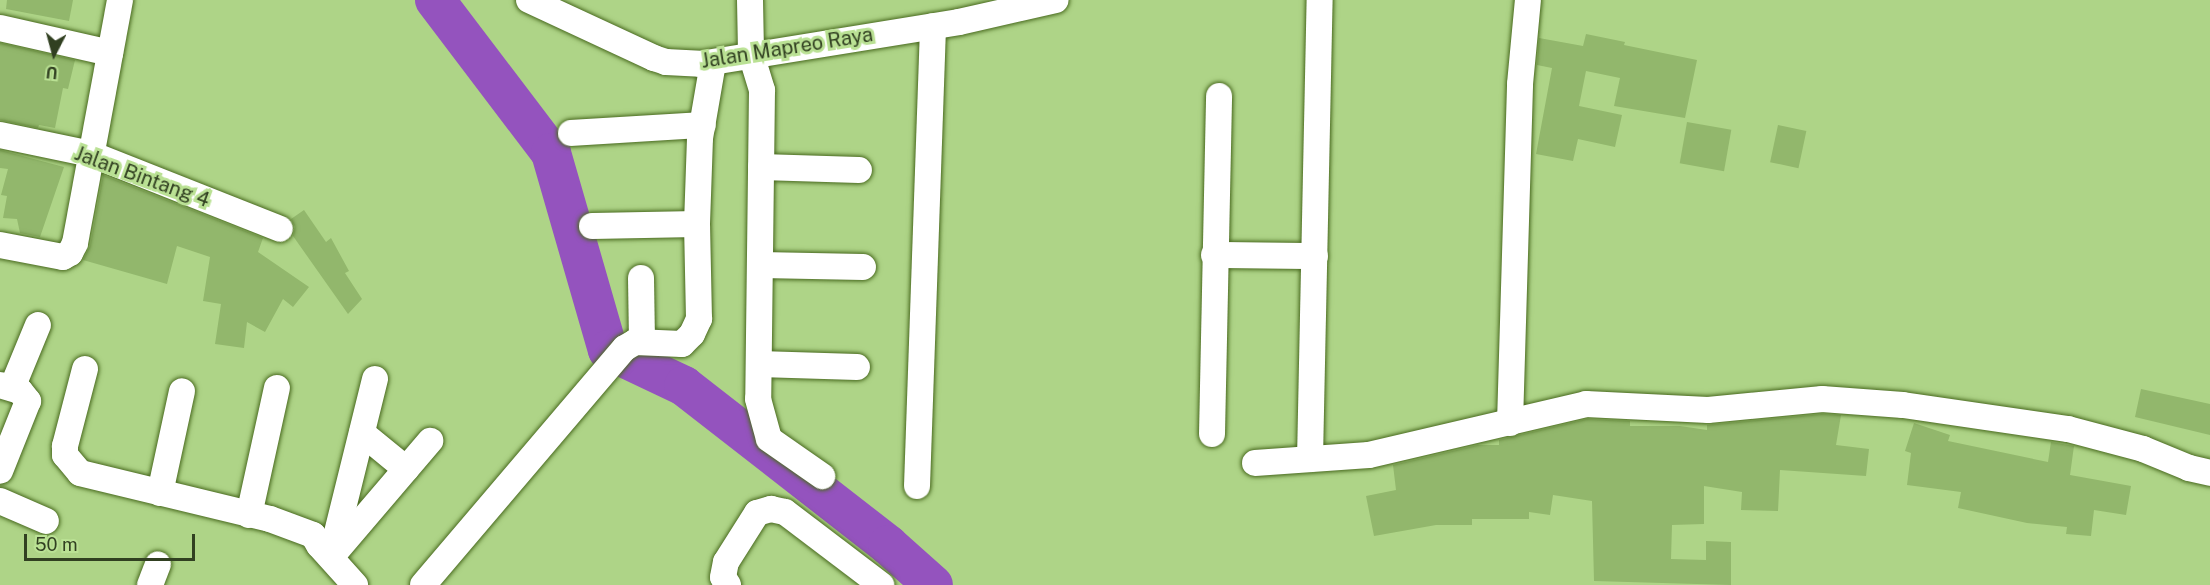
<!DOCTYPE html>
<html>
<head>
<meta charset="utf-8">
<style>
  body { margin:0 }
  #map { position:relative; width:2210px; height:585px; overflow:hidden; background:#aed487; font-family:"Public Sans",sans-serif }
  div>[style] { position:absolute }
  .river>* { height:40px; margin:-20px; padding:0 20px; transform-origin:20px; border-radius:20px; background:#9453be }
  .building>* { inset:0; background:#92b76c; transform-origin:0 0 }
  .roads { filter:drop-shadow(0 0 2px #496a1f) drop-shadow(0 0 2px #496a1f) }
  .minor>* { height:26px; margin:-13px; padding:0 13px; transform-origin:13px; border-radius:13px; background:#fff }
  span { translate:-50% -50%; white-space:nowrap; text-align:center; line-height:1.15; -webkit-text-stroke:6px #bae194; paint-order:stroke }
  .street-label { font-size:20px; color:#314021 }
  .north { position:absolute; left:24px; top:24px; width:60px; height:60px; -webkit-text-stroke:4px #bae194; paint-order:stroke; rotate:186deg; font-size:16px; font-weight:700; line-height:24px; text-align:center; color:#314021 }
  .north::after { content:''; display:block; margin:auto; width:21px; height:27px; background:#314021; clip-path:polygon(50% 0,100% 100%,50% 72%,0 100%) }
  .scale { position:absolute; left:24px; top:534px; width:171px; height:27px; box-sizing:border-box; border:3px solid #314021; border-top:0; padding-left:8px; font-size:18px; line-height:21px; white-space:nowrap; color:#314021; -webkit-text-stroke:4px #bae194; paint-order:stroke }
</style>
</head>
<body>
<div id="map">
  <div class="river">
    <i style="left:435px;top:0;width:192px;rotate:52.8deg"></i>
    <i style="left:551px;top:153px;width:205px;rotate:73.9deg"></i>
    <i style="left:608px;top:350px;width:84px;rotate:25.3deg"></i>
    <i style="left:684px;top:386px;width:259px;rotate:37.9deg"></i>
    <i style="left:888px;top:545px;width:60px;rotate:41.6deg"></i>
  </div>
  <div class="building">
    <i style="clip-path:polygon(7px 0,73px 0,69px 21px,6px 9px)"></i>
    <i style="clip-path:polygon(1586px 34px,1625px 42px,1624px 45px,1697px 60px,1685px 118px,1614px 106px,1620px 78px,1586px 71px,1579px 106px,1622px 115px,1615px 147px,1578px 139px,1573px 161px,1536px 154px,1552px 68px,1537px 65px,1539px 38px,1583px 46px)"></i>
    <i style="clip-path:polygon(0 43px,75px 60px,68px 89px,63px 88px,55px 128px,39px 125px,38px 128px,0 120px)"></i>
    <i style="left:1687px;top:122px;width:45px;height:42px;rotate:10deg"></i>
    <i style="left:1778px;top:125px;width:29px;height:38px;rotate:12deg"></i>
    <i style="clip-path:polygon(0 150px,64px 167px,40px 237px,20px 233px,17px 219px,3px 218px,7px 196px,1px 195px,8px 169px,0 168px)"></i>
    <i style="clip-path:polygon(103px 175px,263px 238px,258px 252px,309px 287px,293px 307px,283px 299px,265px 332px,247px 322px,244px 348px,215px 344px,221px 304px,203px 301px,210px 257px,177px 246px,167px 284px,83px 260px,90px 246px)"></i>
    <i style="clip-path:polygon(304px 210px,326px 242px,331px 238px,349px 271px,345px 273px,362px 299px,348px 314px,293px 236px,295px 227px,291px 219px)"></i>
    <i style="clip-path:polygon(2141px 389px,2210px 404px,2210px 435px,2135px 417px)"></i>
    <i style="clip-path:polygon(1822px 414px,1841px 415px,1836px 445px,1869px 449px,1866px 476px,1780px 470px,1778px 511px,1741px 510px,1742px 492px,1704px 486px,1704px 524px,1672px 525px,1671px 559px,1706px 560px,1706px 541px,1731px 542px,1731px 585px,1594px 581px,1592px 501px,1553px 495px,1550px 515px,1529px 512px,1529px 519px,1472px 519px,1472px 525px,1436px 525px,1374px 536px,1366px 496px,1396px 490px,1393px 465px,1478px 445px,1499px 445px,1499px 440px,1587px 419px,1630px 421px,1630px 426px,1680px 426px,1707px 430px,1707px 425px)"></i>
    <i style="clip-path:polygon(1914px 423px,1950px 435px,1948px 441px,2048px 462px,2051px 442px,2074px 446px,2070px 475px,2131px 486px,2126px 515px,2094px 510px,2091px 536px,2066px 534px,2067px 527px,2027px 523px,1958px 508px,1961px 492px,1907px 485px,1911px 453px,1905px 451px)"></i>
  </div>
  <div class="roads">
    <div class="minor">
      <i style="left:529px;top:0;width:138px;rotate:24.9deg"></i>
      <i style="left:654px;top:58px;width:13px;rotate:18deg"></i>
      <i style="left:666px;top:62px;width:34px;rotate:3deg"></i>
      <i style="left:700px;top:64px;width:262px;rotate:-9.2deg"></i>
      <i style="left:959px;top:22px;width:99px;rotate:-12.8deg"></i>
      <i style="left:750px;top:0;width:54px;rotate:88.9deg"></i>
      <i style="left:751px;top:54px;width:38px;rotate:73deg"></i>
      <i style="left:762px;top:90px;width:309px;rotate:90.7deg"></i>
      <i style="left:758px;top:399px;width:41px;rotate:74.6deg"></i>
      <i style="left:769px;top:439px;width:65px;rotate:34.9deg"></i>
      <i style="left:0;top:28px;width:113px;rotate:12.8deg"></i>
      <i style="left:571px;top:133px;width:132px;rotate:-3.5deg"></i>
      <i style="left:0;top:135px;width:93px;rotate:11.8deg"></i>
      <i style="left:91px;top:154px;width:203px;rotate:21.6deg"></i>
      <i style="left:761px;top:167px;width:98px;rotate:1.8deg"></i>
      <i style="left:592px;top:226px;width:105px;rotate:-1.1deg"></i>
      <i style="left:0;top:245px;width:64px;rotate:10.8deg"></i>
      <i style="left:63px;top:257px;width:8px;rotate:-30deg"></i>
      <i style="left:70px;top:253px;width:11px;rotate:-63deg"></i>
      <i style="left:75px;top:243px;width:247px;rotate:-79.5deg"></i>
      <i style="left:1214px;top:255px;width:101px;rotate:0.6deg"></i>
      <i style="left:761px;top:265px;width:102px;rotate:1.1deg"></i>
      <i style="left:641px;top:278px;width:64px;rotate:89.1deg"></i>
      <i style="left:759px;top:364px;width:98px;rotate:1.8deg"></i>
      <i style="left:85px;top:369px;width:80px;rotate:104.6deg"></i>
      <i style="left:65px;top:446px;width:9px;rotate:90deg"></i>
      <i style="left:65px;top:455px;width:23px;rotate:50deg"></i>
      <i style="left:80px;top:473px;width:195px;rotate:13.6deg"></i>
      <i style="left:270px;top:519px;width:46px;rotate:20.4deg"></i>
      <i style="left:313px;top:535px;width:12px;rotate:59deg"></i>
      <i style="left:319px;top:545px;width:54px;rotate:48deg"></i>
      <i style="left:375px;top:379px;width:183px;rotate:103.9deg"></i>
      <i style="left:331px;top:557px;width:153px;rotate:-49.5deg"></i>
      <i style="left:0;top:385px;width:21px;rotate:17deg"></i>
      <i style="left:20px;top:391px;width:13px;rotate:51deg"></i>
      <i style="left:28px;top:401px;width:75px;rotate:111.8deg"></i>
      <i style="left:12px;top:388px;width:68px;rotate:-67.6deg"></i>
      <i style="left:1510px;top:423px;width:339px;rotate:-88.3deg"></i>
      <i style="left:1520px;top:84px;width:84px;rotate:-84.6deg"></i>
      <i style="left:362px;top:433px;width:57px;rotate:39.3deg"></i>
      <i style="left:1212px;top:434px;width:338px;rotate:-88.8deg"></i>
      <i style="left:1310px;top:459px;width:459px;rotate:-88.8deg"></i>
      <i style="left:1255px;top:463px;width:114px;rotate:-4deg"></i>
      <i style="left:1369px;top:455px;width:223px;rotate:-13.2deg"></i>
      <i style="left:1586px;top:404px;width:122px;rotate:2.8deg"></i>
      <i style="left:1708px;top:410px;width:115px;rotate:-5.5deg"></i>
      <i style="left:1822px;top:399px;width:81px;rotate:4.2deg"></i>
      <i style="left:1903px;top:405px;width:167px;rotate:8.3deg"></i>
      <i style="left:2068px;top:429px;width:78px;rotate:14.9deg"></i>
      <i style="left:2143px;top:449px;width:50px;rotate:22.4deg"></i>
      <i style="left:2189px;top:468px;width:22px;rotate:13deg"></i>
      <i style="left:917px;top:486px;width:460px;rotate:-88deg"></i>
      <i style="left:160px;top:493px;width:104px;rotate:-77.8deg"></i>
      <i style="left:0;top:501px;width:50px;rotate:23.5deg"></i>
      <i style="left:249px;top:515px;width:130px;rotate:-77.6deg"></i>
      <i style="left:150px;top:585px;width:22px;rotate:-69deg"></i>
      <i style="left:423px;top:585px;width:311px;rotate:-49.6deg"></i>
      <i style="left:625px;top:348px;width:12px;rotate:-31deg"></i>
      <i style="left:635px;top:342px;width:47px;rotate:2.4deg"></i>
      <i style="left:682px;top:344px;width:14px;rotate:-45deg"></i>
      <i style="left:692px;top:334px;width:17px;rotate:-65deg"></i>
      <i style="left:699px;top:319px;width:95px;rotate:-91.2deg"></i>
      <i style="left:697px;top:224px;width:86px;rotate:-88deg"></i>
      <i style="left:700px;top:138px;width:76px;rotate:-80.2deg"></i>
      <i style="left:728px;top:585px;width:9px;rotate:-122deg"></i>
      <i style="left:723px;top:577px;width:15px;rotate:-79deg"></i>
      <i style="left:726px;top:562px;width:58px;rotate:-57.7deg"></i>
      <i style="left:757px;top:513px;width:15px;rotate:-16deg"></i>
      <i style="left:771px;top:509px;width:14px;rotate:12deg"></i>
      <i style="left:785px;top:512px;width:121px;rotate:37.2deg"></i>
    </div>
  </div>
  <div class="street-label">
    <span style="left:787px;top:48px;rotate:-9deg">Jalan Mapreo Raya</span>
    <span style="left:142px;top:177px;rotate:20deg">Jalan Bintang 4</span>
  </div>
  <div class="north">U</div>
  <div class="scale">50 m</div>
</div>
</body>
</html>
